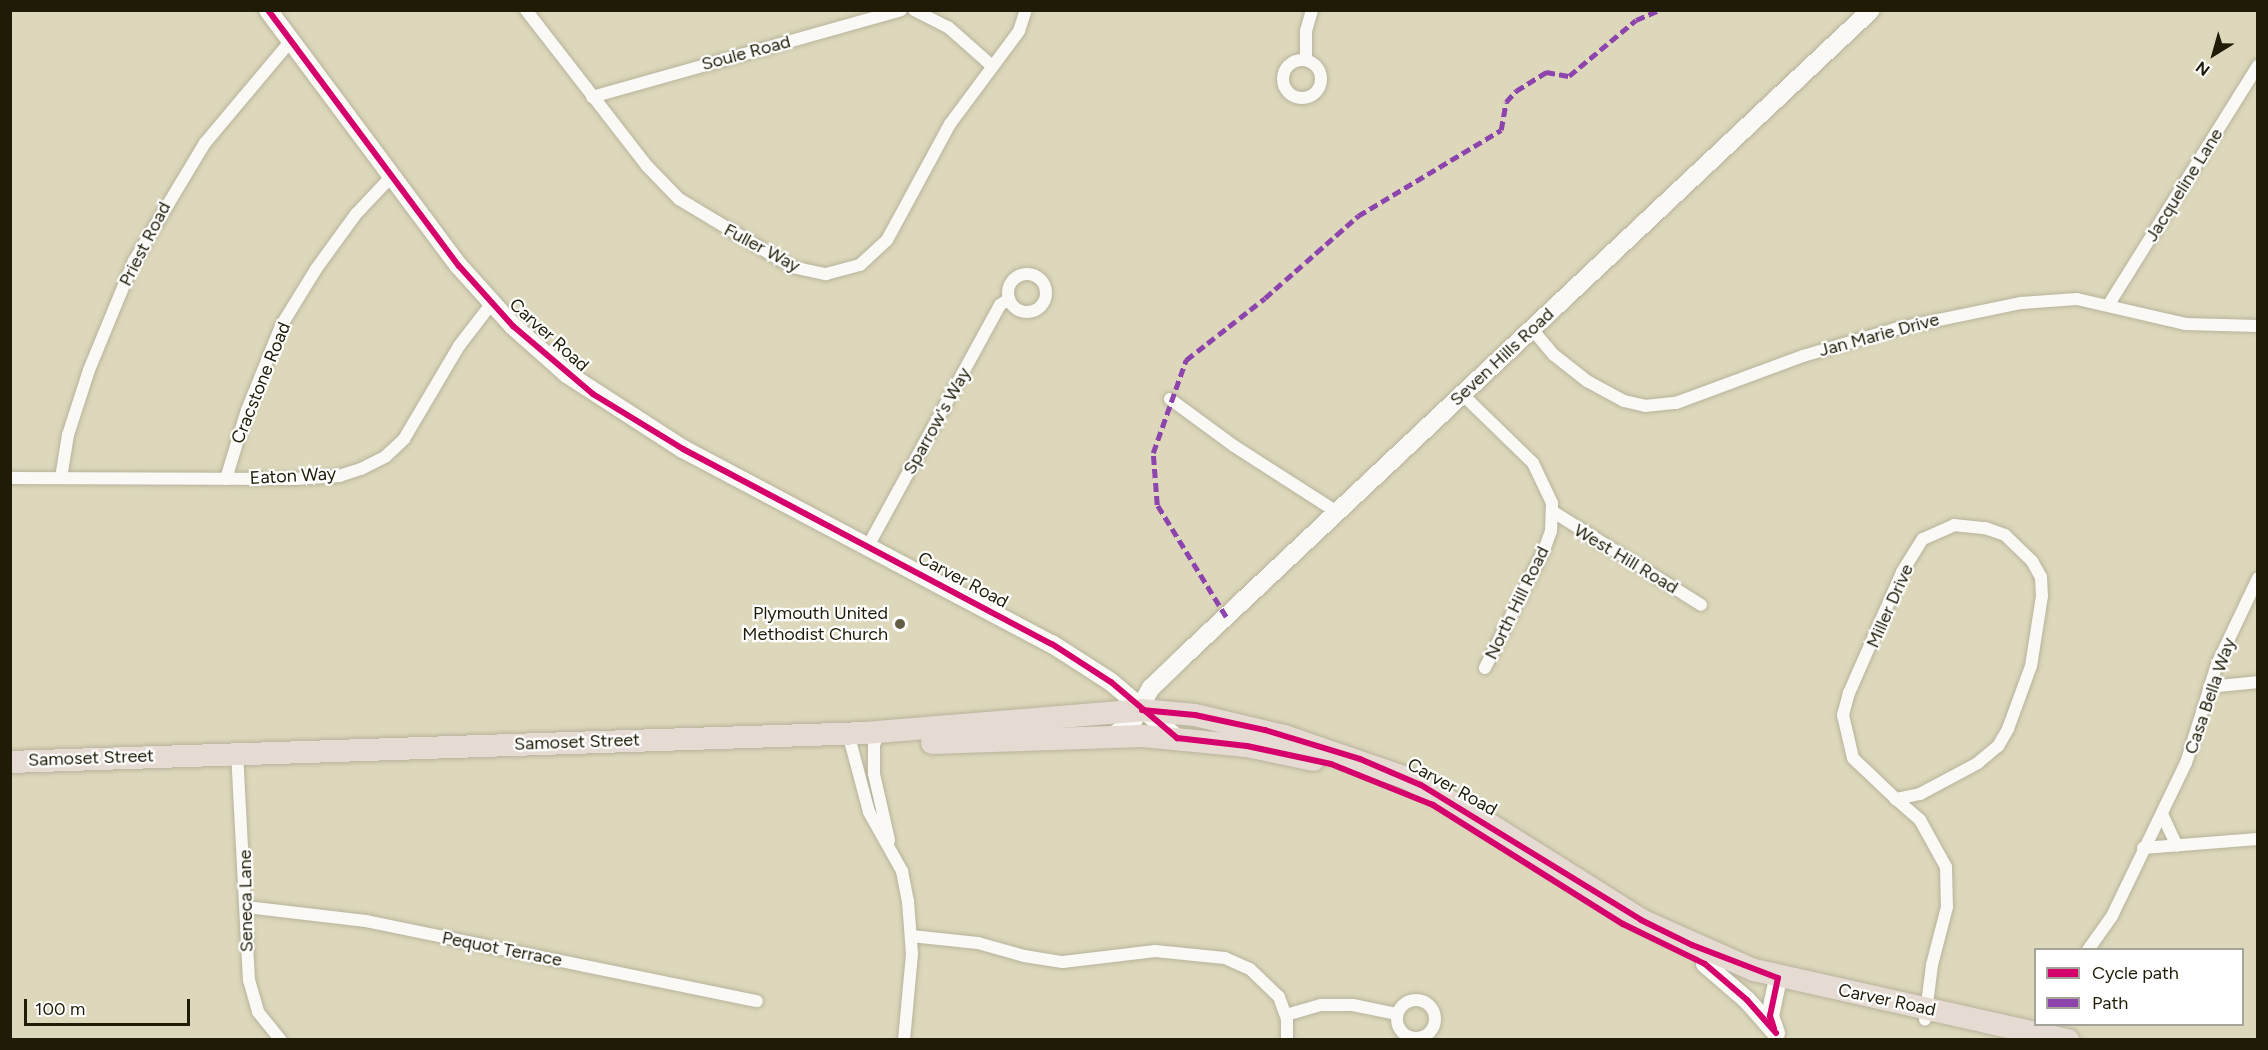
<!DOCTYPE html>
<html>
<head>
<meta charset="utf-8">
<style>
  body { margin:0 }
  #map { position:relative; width:2268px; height:1050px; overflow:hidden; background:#ddd8bb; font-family:Figtree,sans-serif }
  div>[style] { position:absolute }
  .roads { filter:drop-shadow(0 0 2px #b7b39c) drop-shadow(0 0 2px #b7b39c) }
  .street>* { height:12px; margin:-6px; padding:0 6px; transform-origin:6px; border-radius:6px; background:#faf9f5 }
  .street>.ring { margin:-6px; padding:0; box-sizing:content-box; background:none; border:12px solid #faf9f5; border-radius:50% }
  .secondary>* { height:18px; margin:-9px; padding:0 9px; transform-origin:9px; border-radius:9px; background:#faf9f5 }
  .highway>* { height:22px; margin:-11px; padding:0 11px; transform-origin:11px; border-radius:11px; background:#e6dbd3 }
  .quiet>* { height:4.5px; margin-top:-2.25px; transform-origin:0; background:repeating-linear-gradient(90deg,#8e44ad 0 9px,transparent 0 13.5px) }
  .cycleway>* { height:6px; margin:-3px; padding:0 3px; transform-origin:3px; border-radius:3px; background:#d6006c }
  .dots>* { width:16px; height:16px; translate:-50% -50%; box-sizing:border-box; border:3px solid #fff; border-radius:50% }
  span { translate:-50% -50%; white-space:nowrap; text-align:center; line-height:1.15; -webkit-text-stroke:4.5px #fff; paint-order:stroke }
  .street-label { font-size:18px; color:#1f1b06 }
  .poi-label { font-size:18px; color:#1f1b06 }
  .right { translate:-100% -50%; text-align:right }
  .frame { position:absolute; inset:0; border:12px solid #1f1b06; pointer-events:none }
  .legend { position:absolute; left:2034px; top:948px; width:210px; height:78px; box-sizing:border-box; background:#fff; border:2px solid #a5a49b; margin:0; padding:8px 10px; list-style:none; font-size:18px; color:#1f1b06 }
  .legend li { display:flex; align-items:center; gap:12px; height:30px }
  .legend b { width:30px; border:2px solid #a5a49b }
  .north { position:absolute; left:2184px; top:24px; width:60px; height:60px; -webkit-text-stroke:4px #fff; paint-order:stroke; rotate:217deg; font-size:16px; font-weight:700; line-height:24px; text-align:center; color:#1f1b06 }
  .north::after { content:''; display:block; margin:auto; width:21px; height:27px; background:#1f1b06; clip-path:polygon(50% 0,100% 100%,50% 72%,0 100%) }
  .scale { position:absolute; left:24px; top:999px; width:166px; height:27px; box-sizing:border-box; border:3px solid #1f1b06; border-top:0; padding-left:8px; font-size:18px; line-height:21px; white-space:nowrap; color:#1f1b06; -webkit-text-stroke:4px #fff; paint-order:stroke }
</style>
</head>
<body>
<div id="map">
  <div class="roads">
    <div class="street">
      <i style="left:526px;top:10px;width:197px;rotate:52.2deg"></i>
      <i style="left:647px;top:166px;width:46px;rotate:45.9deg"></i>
      <i style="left:679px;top:199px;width:132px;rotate:31deg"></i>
      <i style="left:792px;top:267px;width:35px;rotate:12deg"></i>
      <i style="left:826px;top:274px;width:35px;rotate:-15deg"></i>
      <i style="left:860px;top:265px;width:37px;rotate:-43deg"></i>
      <i style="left:887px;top:240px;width:132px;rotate:-61.5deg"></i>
      <i style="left:950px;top:124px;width:116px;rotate:-53.4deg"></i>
      <i style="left:1019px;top:31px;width:22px;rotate:-72deg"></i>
      <i style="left:914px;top:10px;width:38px;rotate:27deg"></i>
      <i style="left:948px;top:27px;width:57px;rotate:41.5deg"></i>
      <i class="ring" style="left:1283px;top:60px;width:26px;height:26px"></i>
      <i style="left:1306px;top:60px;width:29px;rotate:-90deg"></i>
      <i style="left:1306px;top:31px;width:22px;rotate:-74deg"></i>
      <i style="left:592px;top:97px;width:321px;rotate:-15.7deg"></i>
      <i class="ring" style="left:1008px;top:274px;width:26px;height:26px"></i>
      <i style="left:2109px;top:304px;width:281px;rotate:-58deg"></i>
      <i style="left:1532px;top:329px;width:34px;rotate:50deg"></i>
      <i style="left:1554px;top:355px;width:42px;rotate:38.2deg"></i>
      <i style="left:1587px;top:381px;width:42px;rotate:28.4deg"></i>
      <i style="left:1624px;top:401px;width:22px;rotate:13deg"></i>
      <i style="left:1645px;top:406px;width:31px;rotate:-6deg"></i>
      <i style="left:1676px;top:403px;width:135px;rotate:-20.3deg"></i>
      <i style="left:1803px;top:356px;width:96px;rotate:-16.4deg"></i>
      <i style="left:1895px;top:329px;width:129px;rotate:-11.7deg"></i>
      <i style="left:2021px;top:303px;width:56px;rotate:-4.1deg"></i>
      <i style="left:2077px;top:299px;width:111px;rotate:13deg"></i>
      <i style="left:2185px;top:324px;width:73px;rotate:1.6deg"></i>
      <i style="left:1462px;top:394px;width:99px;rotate:44.2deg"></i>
      <i style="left:1533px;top:463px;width:44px;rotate:64.6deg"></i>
      <i style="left:1552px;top:503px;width:28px;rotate:92deg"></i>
      <i style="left:1551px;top:531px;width:20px;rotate:110deg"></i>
      <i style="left:1544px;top:550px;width:132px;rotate:116.6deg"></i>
      <i style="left:1170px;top:399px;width:79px;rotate:36.3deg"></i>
      <i style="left:1234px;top:446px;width:122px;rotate:32.7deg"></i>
      <i style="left:10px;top:478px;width:285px;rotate:0.2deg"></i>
      <i style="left:295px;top:479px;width:44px;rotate:-3.9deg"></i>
      <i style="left:339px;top:476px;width:23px;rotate:-18deg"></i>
      <i style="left:361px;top:469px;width:28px;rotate:-27deg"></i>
      <i style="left:386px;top:456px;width:25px;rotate:-43deg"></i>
      <i style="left:404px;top:439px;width:108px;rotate:-59.4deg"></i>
      <i style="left:459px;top:346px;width:54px;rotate:-52.5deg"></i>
      <i style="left:61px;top:478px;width:44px;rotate:-80.8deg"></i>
      <i style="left:68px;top:435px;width:68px;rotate:-72.1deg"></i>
      <i style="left:89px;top:370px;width:118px;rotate:-67.6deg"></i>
      <i style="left:134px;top:261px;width:138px;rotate:-59deg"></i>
      <i style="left:205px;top:143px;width:131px;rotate:-50deg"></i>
      <i style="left:226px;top:479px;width:72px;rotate:-73.1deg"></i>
      <i style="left:247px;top:410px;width:91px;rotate:-68deg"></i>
      <i style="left:281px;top:326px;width:67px;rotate:-58.4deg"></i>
      <i style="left:316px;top:269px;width:68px;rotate:-54deg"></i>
      <i style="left:356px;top:214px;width:51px;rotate:-46.6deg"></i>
      <i style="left:1552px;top:511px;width:176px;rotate:32.2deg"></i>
      <i style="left:868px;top:546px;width:275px;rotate:-61.3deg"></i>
      <i style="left:1000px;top:305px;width:11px;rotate:-34deg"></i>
      <i style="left:2209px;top:687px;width:49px;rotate:-5.8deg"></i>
      <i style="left:848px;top:733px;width:82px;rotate:75.1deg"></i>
      <i style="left:869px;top:812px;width:68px;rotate:60.8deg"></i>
      <i style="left:902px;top:871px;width:31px;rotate:79deg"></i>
      <i style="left:908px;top:901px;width:53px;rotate:85.7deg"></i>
      <i style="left:912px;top:954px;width:86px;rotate:95.3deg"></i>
      <i style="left:879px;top:733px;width:13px;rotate:113deg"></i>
      <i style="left:874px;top:745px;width:29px;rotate:90deg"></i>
      <i style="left:874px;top:774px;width:68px;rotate:77.2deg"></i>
      <i style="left:237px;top:752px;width:228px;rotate:87deg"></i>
      <i style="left:249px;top:980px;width:33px;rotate:74deg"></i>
      <i style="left:258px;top:1012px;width:36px;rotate:51deg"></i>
      <i style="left:1896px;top:799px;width:59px;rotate:-136.4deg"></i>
      <i style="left:1853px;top:758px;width:44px;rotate:-103.1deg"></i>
      <i style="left:1843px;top:715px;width:23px;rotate:-75deg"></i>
      <i style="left:1849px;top:693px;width:132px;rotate:-66.3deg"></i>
      <i style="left:1902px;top:572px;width:39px;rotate:-58deg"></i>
      <i style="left:1923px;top:539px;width:34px;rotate:-24deg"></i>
      <i style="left:1954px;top:525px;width:31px;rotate:6deg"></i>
      <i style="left:1985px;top:528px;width:21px;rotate:19deg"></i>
      <i style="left:2005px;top:535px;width:37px;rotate:44deg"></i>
      <i style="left:2032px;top:561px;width:18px;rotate:61deg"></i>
      <i style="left:2041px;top:577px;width:19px;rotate:87deg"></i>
      <i style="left:2042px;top:596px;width:71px;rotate:98.9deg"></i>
      <i style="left:2031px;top:666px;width:67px;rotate:110.1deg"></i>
      <i style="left:2008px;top:729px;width:20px;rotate:120deg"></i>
      <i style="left:1998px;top:746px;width:26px;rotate:140deg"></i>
      <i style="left:1978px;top:763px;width:66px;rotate:151.9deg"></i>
      <i style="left:1920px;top:794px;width:25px;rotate:168deg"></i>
      <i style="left:1896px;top:799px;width:32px;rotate:41deg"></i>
      <i style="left:1920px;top:820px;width:54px;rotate:61deg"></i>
      <i style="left:1946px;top:867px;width:40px;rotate:88.6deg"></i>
      <i style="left:1947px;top:907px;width:60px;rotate:104.5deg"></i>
      <i style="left:1932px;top:965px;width:55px;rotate:97.3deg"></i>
      <i style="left:2162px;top:814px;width:35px;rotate:65deg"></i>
      <i style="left:2143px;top:848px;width:115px;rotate:-4.5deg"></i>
      <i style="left:246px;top:907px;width:121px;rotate:6.7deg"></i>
      <i style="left:366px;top:921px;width:399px;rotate:11.6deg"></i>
      <i style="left:911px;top:936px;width:67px;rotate:6deg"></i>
      <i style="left:978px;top:943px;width:48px;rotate:15.8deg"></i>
      <i style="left:1024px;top:956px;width:39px;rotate:9deg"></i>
      <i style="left:1063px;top:962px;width:93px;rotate:-6.8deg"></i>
      <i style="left:1155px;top:951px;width:70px;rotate:5.7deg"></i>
      <i style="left:1225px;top:958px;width:27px;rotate:24deg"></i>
      <i style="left:1250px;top:969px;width:40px;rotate:44deg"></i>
      <i style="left:1279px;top:997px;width:23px;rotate:70deg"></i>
      <i style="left:1287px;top:1019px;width:21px;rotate:90deg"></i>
      <i style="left:2088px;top:950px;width:42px;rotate:-54.8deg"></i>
      <i style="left:2112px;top:916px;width:170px;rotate:-64.2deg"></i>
      <i style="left:2186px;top:763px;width:104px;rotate:-72.6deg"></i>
      <i style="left:2217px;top:664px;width:95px;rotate:-64.5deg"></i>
      <i class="ring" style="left:1397px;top:1000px;width:26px;height:26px"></i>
      <i style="left:1286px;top:1015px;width:36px;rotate:-16deg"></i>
      <i style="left:1321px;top:1005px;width:32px"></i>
      <i style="left:1353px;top:1005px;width:45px;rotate:11.6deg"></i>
    </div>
    <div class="secondary">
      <i style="left:268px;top:10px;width:319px;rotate:53.3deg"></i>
      <i style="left:459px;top:266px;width:81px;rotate:48deg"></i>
      <i style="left:513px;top:326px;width:72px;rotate:41.6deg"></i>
      <i style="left:567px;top:374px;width:138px;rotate:32.9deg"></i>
      <i style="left:683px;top:449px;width:417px;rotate:27.9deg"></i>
      <i style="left:1052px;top:644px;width:70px;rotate:32.8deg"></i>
      <i style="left:1111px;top:682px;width:87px;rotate:40.3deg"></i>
      <i style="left:1112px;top:736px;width:24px;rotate:-33deg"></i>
      <i style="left:1132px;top:723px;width:40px;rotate:-62deg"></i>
      <i style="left:1151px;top:688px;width:45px;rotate:-44.1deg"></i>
      <i style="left:1183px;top:657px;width:944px;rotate:-43.24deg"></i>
      <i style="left:1705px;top:964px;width:55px;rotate:40.6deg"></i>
      <i style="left:1747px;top:1000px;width:44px;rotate:48.7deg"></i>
      <i style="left:1775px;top:1030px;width:15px;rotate:-110deg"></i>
      <i style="left:1770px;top:1016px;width:39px;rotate:-78deg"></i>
    </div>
    <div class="highway">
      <i style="left:932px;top:743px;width:211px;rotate:-1.9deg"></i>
      <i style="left:1143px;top:736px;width:104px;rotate:5.5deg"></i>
      <i style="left:1247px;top:746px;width:68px;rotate:11.8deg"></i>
      <i style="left:10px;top:762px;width:855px;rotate:-1.94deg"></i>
      <i style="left:865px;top:733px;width:278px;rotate:-4.7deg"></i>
      <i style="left:1142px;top:710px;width:53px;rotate:5.4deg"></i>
      <i style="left:1195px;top:715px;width:91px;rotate:13.3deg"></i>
      <i style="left:1284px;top:736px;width:130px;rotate:18.9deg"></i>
      <i style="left:1407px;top:778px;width:75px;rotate:28.6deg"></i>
      <i style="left:1473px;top:814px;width:199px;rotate:32.2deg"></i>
      <i style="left:1641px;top:920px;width:124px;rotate:23.9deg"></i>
      <i style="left:1754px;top:970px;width:322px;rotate:12.6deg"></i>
    </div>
  </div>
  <div class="quiet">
    <i style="left:1226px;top:617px;width:132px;rotate:-121.6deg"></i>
    <i style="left:1157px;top:505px;width:52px;rotate:-94.4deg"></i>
    <i style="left:1153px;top:453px;width:99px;rotate:-70.5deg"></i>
    <i style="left:1186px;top:360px;width:100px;rotate:-38.1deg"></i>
    <i style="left:1265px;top:298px;width:124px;rotate:-41.4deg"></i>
    <i style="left:1358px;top:216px;width:167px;rotate:-31deg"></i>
    <i style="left:1501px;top:130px;width:28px;rotate:-80deg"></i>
    <i style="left:1506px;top:102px;width:15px;rotate:-48deg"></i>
    <i style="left:1516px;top:91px;width:36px;rotate:-32deg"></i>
    <i style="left:1546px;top:72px;width:23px;rotate:10deg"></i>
    <i style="left:1569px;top:76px;width:87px;rotate:-39.9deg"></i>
    <i style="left:1636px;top:20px;width:26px;rotate:-23deg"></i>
  </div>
  <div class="cycleway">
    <i style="left:268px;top:10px;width:319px;rotate:53.3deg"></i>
    <i style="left:459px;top:266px;width:81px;rotate:48deg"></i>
    <i style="left:513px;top:326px;width:105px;rotate:40.4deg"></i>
    <i style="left:593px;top:394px;width:105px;rotate:31.4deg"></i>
    <i style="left:683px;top:449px;width:417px;rotate:27.9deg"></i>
    <i style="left:1052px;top:644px;width:70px;rotate:32.8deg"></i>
    <i style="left:1111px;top:682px;width:87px;rotate:40.3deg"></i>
    <i style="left:1177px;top:738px;width:70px;rotate:6.5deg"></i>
    <i style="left:1247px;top:746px;width:86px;rotate:12.1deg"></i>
    <i style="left:1331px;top:764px;width:110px;rotate:21.9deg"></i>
    <i style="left:1433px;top:805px;width:224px;rotate:32.1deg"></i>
    <i style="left:1623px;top:924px;width:91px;rotate:26deg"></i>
    <i style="left:1705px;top:964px;width:55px;rotate:40.6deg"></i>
    <i style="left:1747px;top:1000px;width:44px;rotate:48.7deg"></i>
    <i style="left:1142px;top:710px;width:53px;rotate:5.4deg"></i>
    <i style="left:1195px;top:715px;width:72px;rotate:12.1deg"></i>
    <i style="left:1265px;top:730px;width:99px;rotate:17deg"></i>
    <i style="left:1360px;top:759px;width:66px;rotate:23.1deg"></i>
    <i style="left:1421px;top:785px;width:258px;rotate:31.5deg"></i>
    <i style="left:1641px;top:920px;width:57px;rotate:26.1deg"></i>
    <i style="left:1692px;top:945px;width:92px;rotate:21deg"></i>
    <i style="left:1778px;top:978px;width:39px;rotate:102deg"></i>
    <i style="left:1770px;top:1016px;width:13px;rotate:72deg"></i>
  </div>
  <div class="dots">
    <i style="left:900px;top:624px;background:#625d45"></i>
  </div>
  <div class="street-label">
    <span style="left:746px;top:53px;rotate:-15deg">Soule Road</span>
    <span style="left:2184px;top:185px;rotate:-58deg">Jacqueline Lane</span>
    <span style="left:145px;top:244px;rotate:-63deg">Priest Road</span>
    <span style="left:762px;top:248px;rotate:28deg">Fuller Way</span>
    <span style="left:549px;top:335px;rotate:42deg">Carver Road</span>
    <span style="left:1879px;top:335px;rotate:-15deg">Jan Marie Drive</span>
    <span style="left:1502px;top:357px;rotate:-43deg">Seven Hills Road</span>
    <span style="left:261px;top:383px;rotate:-68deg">Cracstone Road</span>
    <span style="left:937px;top:421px;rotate:-61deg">Sparrow's Way</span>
    <span style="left:293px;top:476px;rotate:-3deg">Eaton Way</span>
    <span style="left:1626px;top:559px;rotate:31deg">West Hill Road</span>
    <span style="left:963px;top:580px;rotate:28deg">Carver Road</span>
    <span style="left:1517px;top:603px;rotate:-64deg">North Hill Road</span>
    <span style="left:1890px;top:606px;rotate:-66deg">Miller Drive</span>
    <span style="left:2210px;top:696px;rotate:-71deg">Casa Bella Way</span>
    <span style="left:577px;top:742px;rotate:-2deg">Samoset Street</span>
    <span style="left:91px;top:758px;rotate:-2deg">Samoset Street</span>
    <span style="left:1452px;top:787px;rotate:29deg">Carver Road</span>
    <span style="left:246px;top:901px;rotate:-91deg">Seneca Lane</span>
    <span style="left:502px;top:949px;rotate:11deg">Pequot Terrace</span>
    <span style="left:1887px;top:1000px;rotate:12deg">Carver Road</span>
  </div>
  <div class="poi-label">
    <span class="right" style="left:888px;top:624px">Plymouth United<br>Methodist Church</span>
  </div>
  <div class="frame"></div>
  <ul class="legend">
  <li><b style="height:8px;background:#d6006c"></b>Cycle path</li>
  <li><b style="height:8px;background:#8e44ad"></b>Path</li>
  </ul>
  <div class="north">N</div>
  <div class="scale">100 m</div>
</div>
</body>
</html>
